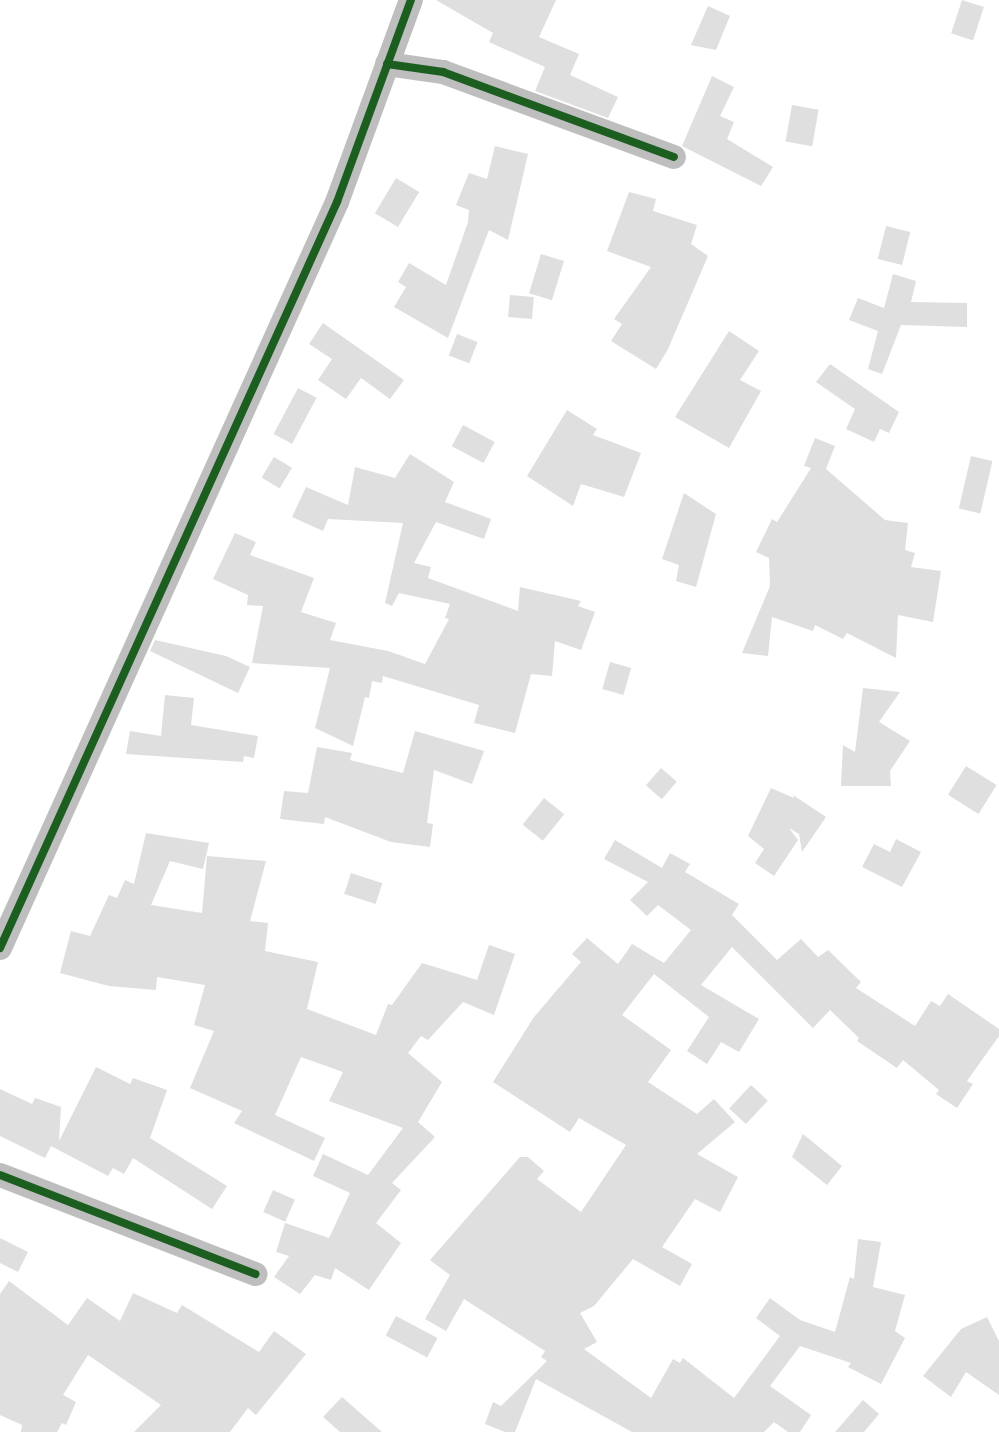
<!DOCTYPE html>
<html>
<head>
<meta charset="utf-8">
<style>
  body { margin:0 }
  #map { position:relative; width:999px; height:1432px; overflow:hidden; background:#fff; font-family:"Titillium Web",sans-serif }
  div>[style] { position:absolute }
  .building>* { inset:0; background:#dfdfdf; transform-origin:0 0 }
  .street>* { height:24px; margin:-12px; padding:0 12px; transform-origin:12px; border-radius:12px; background:#bebebe }
  .cycleway>* { height:8px; margin:-4px; padding:0 4px; transform-origin:4px; border-radius:4px; background:#1b5e20 }
  span { translate:-50% -50%; white-space:nowrap; text-align:center; line-height:1.15; -webkit-text-stroke:6px #fff; paint-order:stroke }
</style>
</head>
<body>
<div id="map">
  <div class="building">
    <i style="clip-path:polygon(436px 0,556px 0,539px 37px,579px 54px,570px 75px,618px 97px,608px 118px,535px 91px,545px 67px,489px 42px,493px 33px)"></i>
    <i style="left:962px;top:0;width:23px;height:35px;rotate:18deg"></i>
    <i style="clip-path:polygon(708px 6px,730px 16px,716px 50px,691px 45px)"></i>
    <i style="clip-path:polygon(712px 76px,734px 87px,720px 116px,734px 122px,727px 139px,773px 167px,761px 186px,682px 146px)"></i>
    <i style="left:792px;top:105px;width:27px;height:37px;rotate:10deg"></i>
    <i style="clip-path:polygon(495px 146px,528px 154px,508px 240px,489px 230px,448px 338px,394px 307px,406px 287px,398px 282px,409px 263px,446px 285px,468px 222px,469px 210px,456px 205px,469px 173px,487px 179px)"></i>
    <i style="left:396px;top:178px;width:27px;height:41px;rotate:31deg"></i>
    <i style="clip-path:polygon(629px 192px,656px 199px,653px 211px,697px 225px,691px 244px,708px 256px,668px 349px,656px 369px,611px 341px,622px 324px,614px 319px,651px 267px,607px 251px)"></i>
    <i style="left:886px;top:226px;width:25px;height:34px;rotate:14deg"></i>
    <i style="left:541px;top:254px;width:24px;height:41px;rotate:17deg"></i>
    <i style="clip-path:polygon(893px 274px,916px 281px,911px 302px,967px 303px,967px 327px,901px 325px,882px 374px,868px 369px,878px 331px,849px 320px,858px 298px,884px 308px)"></i>
    <i style="left:510px;top:295px;width:24px;height:22px;rotate:5deg"></i>
    <i style="clip-path:polygon(323px 323px,404px 380px,390px 399px,361px 378px,346px 399px,318px 380px,332px 359px,309px 344px)"></i>
    <i style="clip-path:polygon(729px 331px,759px 351px,740px 380px,761px 391px,729px 448px,675px 417px)"></i>
    <i style="left:457px;top:334px;width:22px;height:23px;rotate:21deg"></i>
    <i style="clip-path:polygon(830px 364px,899px 412px,889px 433px,880px 429px,874px 442px,846px 429px,855px 409px,816px 382px)"></i>
    <i style="left:298px;top:388px;width:21px;height:52px;rotate:28deg"></i>
    <i style="clip-path:polygon(567px 410px,597px 429px,593px 435px,641px 453px,624px 497px,581px 484px,573px 506px,527px 476px)"></i>
    <i style="left:463px;top:425px;width:36px;height:24px;rotate:28deg"></i>
    <i style="clip-path:polygon(815px 438px,835px 446px,826px 469px,885px 520px,908px 523px,905px 550px,915px 553px,911px 567px,941px 571px,933px 622px,898px 615px,896px 658px,847px 633px,843px 639px,815px 625px,813px 631px,772px 617px,768px 656px,742px 653px,770px 586px,769px 558px,756px 552px,772px 519px,777px 522px,811px 468px,804px 466px)"></i>
    <i style="clip-path:polygon(410px 454px,454px 482px,445px 502px,491px 519px,484px 539px,436px 522px,414px 563px,431px 567px,428px 578px,518px 611px,520px 587px,581px 601px,578px 606px,595px 612px,581px 650px,555px 641px,552px 676px,531px 674px,515px 733px,474px 723px,479px 705px,383px 676px,382px 683px,372px 681px,369px 698px,365px 697px,353px 746px,315px 728px,330px 668px,252px 663px,263px 606px,247px 605px,248px 595px,213px 579px,235px 533px,256px 542px,250px 555px,314px 578px,301px 612px,336px 623px,330px 640px,388px 651px,425px 664px,449px 619px,445px 618px,450px 604px,399px 593px,392px 606px,385px 603px,403px 523px,328px 519px,323px 531px,292px 517px,306px 487px,348px 505px,355px 467px,395px 478px)"></i>
    <i style="left:971px;top:456px;width:22px;height:54px;rotate:13deg"></i>
    <i style="left:274px;top:457px;width:21px;height:24px;rotate:31deg"></i>
    <i style="clip-path:polygon(684px 493px,716px 514px,696px 587px,676px 581px,679px 565px,662px 559px)"></i>
    <i style="clip-path:polygon(155px 640px,226px 656px,250px 667px,238px 693px,150px 651px)"></i>
    <i style="left:610px;top:662px;width:22px;height:28px;rotate:16deg"></i>
    <i style="clip-path:polygon(863px 688px,900px 692px,879px 722px,910px 741px,890px 771px,891px 786px,841px 786px,843px 745px,855px 752px)"></i>
    <i style="clip-path:polygon(165px 695px,194px 698px,191px 725px,258px 736px,254px 758px,244px 756px,243px 762px,126px 754px,130px 731px,161px 736px)"></i>
    <i style="clip-path:polygon(415px 731px,484px 751px,472px 784px,434px 770px,427px 823px,433px 824px,430px 847px,391px 842px,325px 817px,324px 824px,280px 819px,284px 791px,308px 793px,317px 747px,352px 753px,350px 760px,403px 773px)"></i>
    <i style="left:966px;top:766px;width:36px;height:34px;rotate:32deg"></i>
    <i style="left:661px;top:768px;width:21px;height:23px;rotate:41deg"></i>
    <i style="clip-path:polygon(771px 788px,794px 798px,793px 795px,826px 817px,802px 852px,799px 834px,789px 828px,798px 840px,774px 876px,755px 863px,764px 849px,748px 836px)"></i>
    <i style="left:544px;top:798px;width:26px;height:34px;rotate:39deg"></i>
    <i style="clip-path:polygon(146px 833px,209px 843px,203px 869px,170px 861px,151px 905px,202px 913px,207px 856px,266px 861px,250px 921px,268px 923px,265px 951px,318px 962px,307px 1009px,376px 1035px,388px 1004px,392px 1005px,422px 963px,477px 980px,489px 945px,515px 954px,494px 1015px,463px 1002px,428px 1040px,421px 1036px,408px 1053px,442px 1082px,418px 1122px,435px 1137px,392px 1183px,401px 1190px,376px 1223px,401px 1243px,369px 1290px,335px 1268px,331px 1280px,315px 1275px,300px 1294px,274px 1277px,289px 1256px,276px 1252px,285px 1223px,329px 1238px,350px 1193px,313px 1176px,323px 1154px,368px 1175px,403px 1128px,329px 1101px,343px 1072px,301px 1057px,275px 1115px,325px 1138px,314px 1161px,234px 1123px,242px 1111px,190px 1088px,214px 1031px,194px 1025px,205px 985px,157px 977px,156px 990px,109px 986px,60px 973px,71px 931px,90px 936px,109px 895px,117px 898px,125px 880px,134px 884px)"></i>
    <i style="clip-path:polygon(896px 839px,921px 852px,902px 887px,862px 867px,874px 844px,890px 852px)"></i>
    <i style="clip-path:polygon(615px 840px,662px 868px,670px 853px,690px 864px,685px 872px,739px 904px,732px 915px,777px 960px,801px 939px,818px 957px,828px 950px,861px 982px,856px 988px,915px 1026px,931px 1001px,940px 1006px,948px 994px,999px 1029px,999px 1036px,967px 1081px,973px 1084px,957px 1108px,936px 1094px,939px 1090px,903px 1060px,897px 1068px,857px 1041px,859px 1038px,830px 1010px,813px 1028px,732px 947px,701px 985px,759px 1019px,739px 1052px,721px 1042px,707px 1064px,687px 1051px,709px 1017px,654px 974px,622px 1015px,671px 1050px,648px 1082px,697px 1114px,714px 1099px,735px 1122px,697px 1154px,738px 1177px,720px 1212px,695px 1199px,662px 1247px,692px 1264px,680px 1286px,633px 1259px,594px 1306px,580px 1313px,597px 1342px,584px 1349px,651px 1398px,673px 1359px,680px 1363px,683px 1358px,734px 1398px,780px 1336px,756px 1318px,770px 1298px,800px 1320px,835px 1332px,850px 1277px,854px 1279px,858px 1239px,881px 1242px,873px 1287px,905px 1295px,895px 1331px,905px 1338px,881px 1384px,848px 1367px,851px 1363px,800px 1346px,770px 1386px,811px 1415px,800px 1432px,788px 1432px,774px 1422px,764px 1432px,632px 1432px,536px 1379px,515px 1432px,505px 1432px,485px 1424px,493px 1402px,501px 1406px,547px 1361px,541px 1357px,545px 1351px,464px 1299px,446px 1331px,425px 1319px,450px 1275px,430px 1260px,520px 1157px,528px 1157px,544px 1171px,537px 1179px,581px 1212px,626px 1145px,579px 1118px,570px 1132px,493px 1082px,534px 1017px,581px 962px,572px 954px,587px 938px,618px 964px,632px 944px,664px 963px,691px 930px,658px 905px,647px 916px,630px 900px,648px 882px,604px 859px)"></i>
    <i style="left:351px;top:873px;width:33px;height:22px;rotate:18deg"></i>
    <i style="clip-path:polygon(96px 1067px,130px 1084px,133px 1078px,167px 1090px,150px 1138px,227px 1186px,212px 1209px,133px 1158px,124px 1174px,113px 1168px,108px 1176px,51px 1146px,45px 1158px,0 1136px,0 1089px,32px 1104px,35px 1098px,61px 1107px,59px 1141px)"></i>
    <i style="left:751px;top:1085px;width:23px;height:32px;rotate:43deg"></i>
    <i style="clip-path:polygon(803px 1134px,842px 1166px,827px 1185px,792px 1157px)"></i>
    <i style="left:273px;top:1190px;width:24px;height:24px;rotate:24deg"></i>
    <i style="clip-path:polygon(0 1238px,28px 1252px,18px 1272px,0 1263px)"></i>
    <i style="clip-path:polygon(9px 1281px,68px 1325px,87px 1298px,120px 1321px,133px 1293px,177px 1313px,182px 1305px,259px 1352px,274px 1331px,306px 1354px,256px 1415px,248px 1408px,230px 1432px,134px 1432px,161px 1405px,88px 1355px,63px 1395px,76px 1402px,66px 1425px,62px 1423px,57px 1432px,21px 1432px,22px 1425px,0 1415px,0 1294px)"></i>
    <i style="left:396px;top:1316px;width:47px;height:22px;rotate:28deg"></i>
    <i style="clip-path:polygon(987px 1317px,999px 1341px,999px 1395px,966px 1372px,951px 1397px,923px 1376px,961px 1329px)"></i>
    <i style="clip-path:polygon(342px 1397px,382px 1432px,340px 1432px,323px 1417px)"></i>
    <i style="clip-path:polygon(863px 1400px,879px 1414px,864px 1432px,835px 1432px)"></i>
  </div>
  <div class="street">
    <i style="left:387px;top:64px;width:57px;rotate:8.1deg"></i>
    <i style="left:443px;top:72px;width:246px;rotate:20.2deg"></i>
    <i style="left:0;top:948px;width:819px;rotate:-65.69deg"></i>
    <i style="left:337px;top:202px;width:215px;rotate:-69.9deg"></i>
    <i style="left:0;top:1175px;width:274px;rotate:21.2deg"></i>
  </div>
  <div class="cycleway">
    <i style="left:387px;top:64px;width:57px;rotate:8.1deg"></i>
    <i style="left:443px;top:72px;width:246px;rotate:20.2deg"></i>
    <i style="left:0;top:948px;width:819px;rotate:-65.69deg"></i>
    <i style="left:337px;top:202px;width:215px;rotate:-69.9deg"></i>
    <i style="left:0;top:1175px;width:274px;rotate:21.2deg"></i>
  </div>
</div>
</body>
</html>
